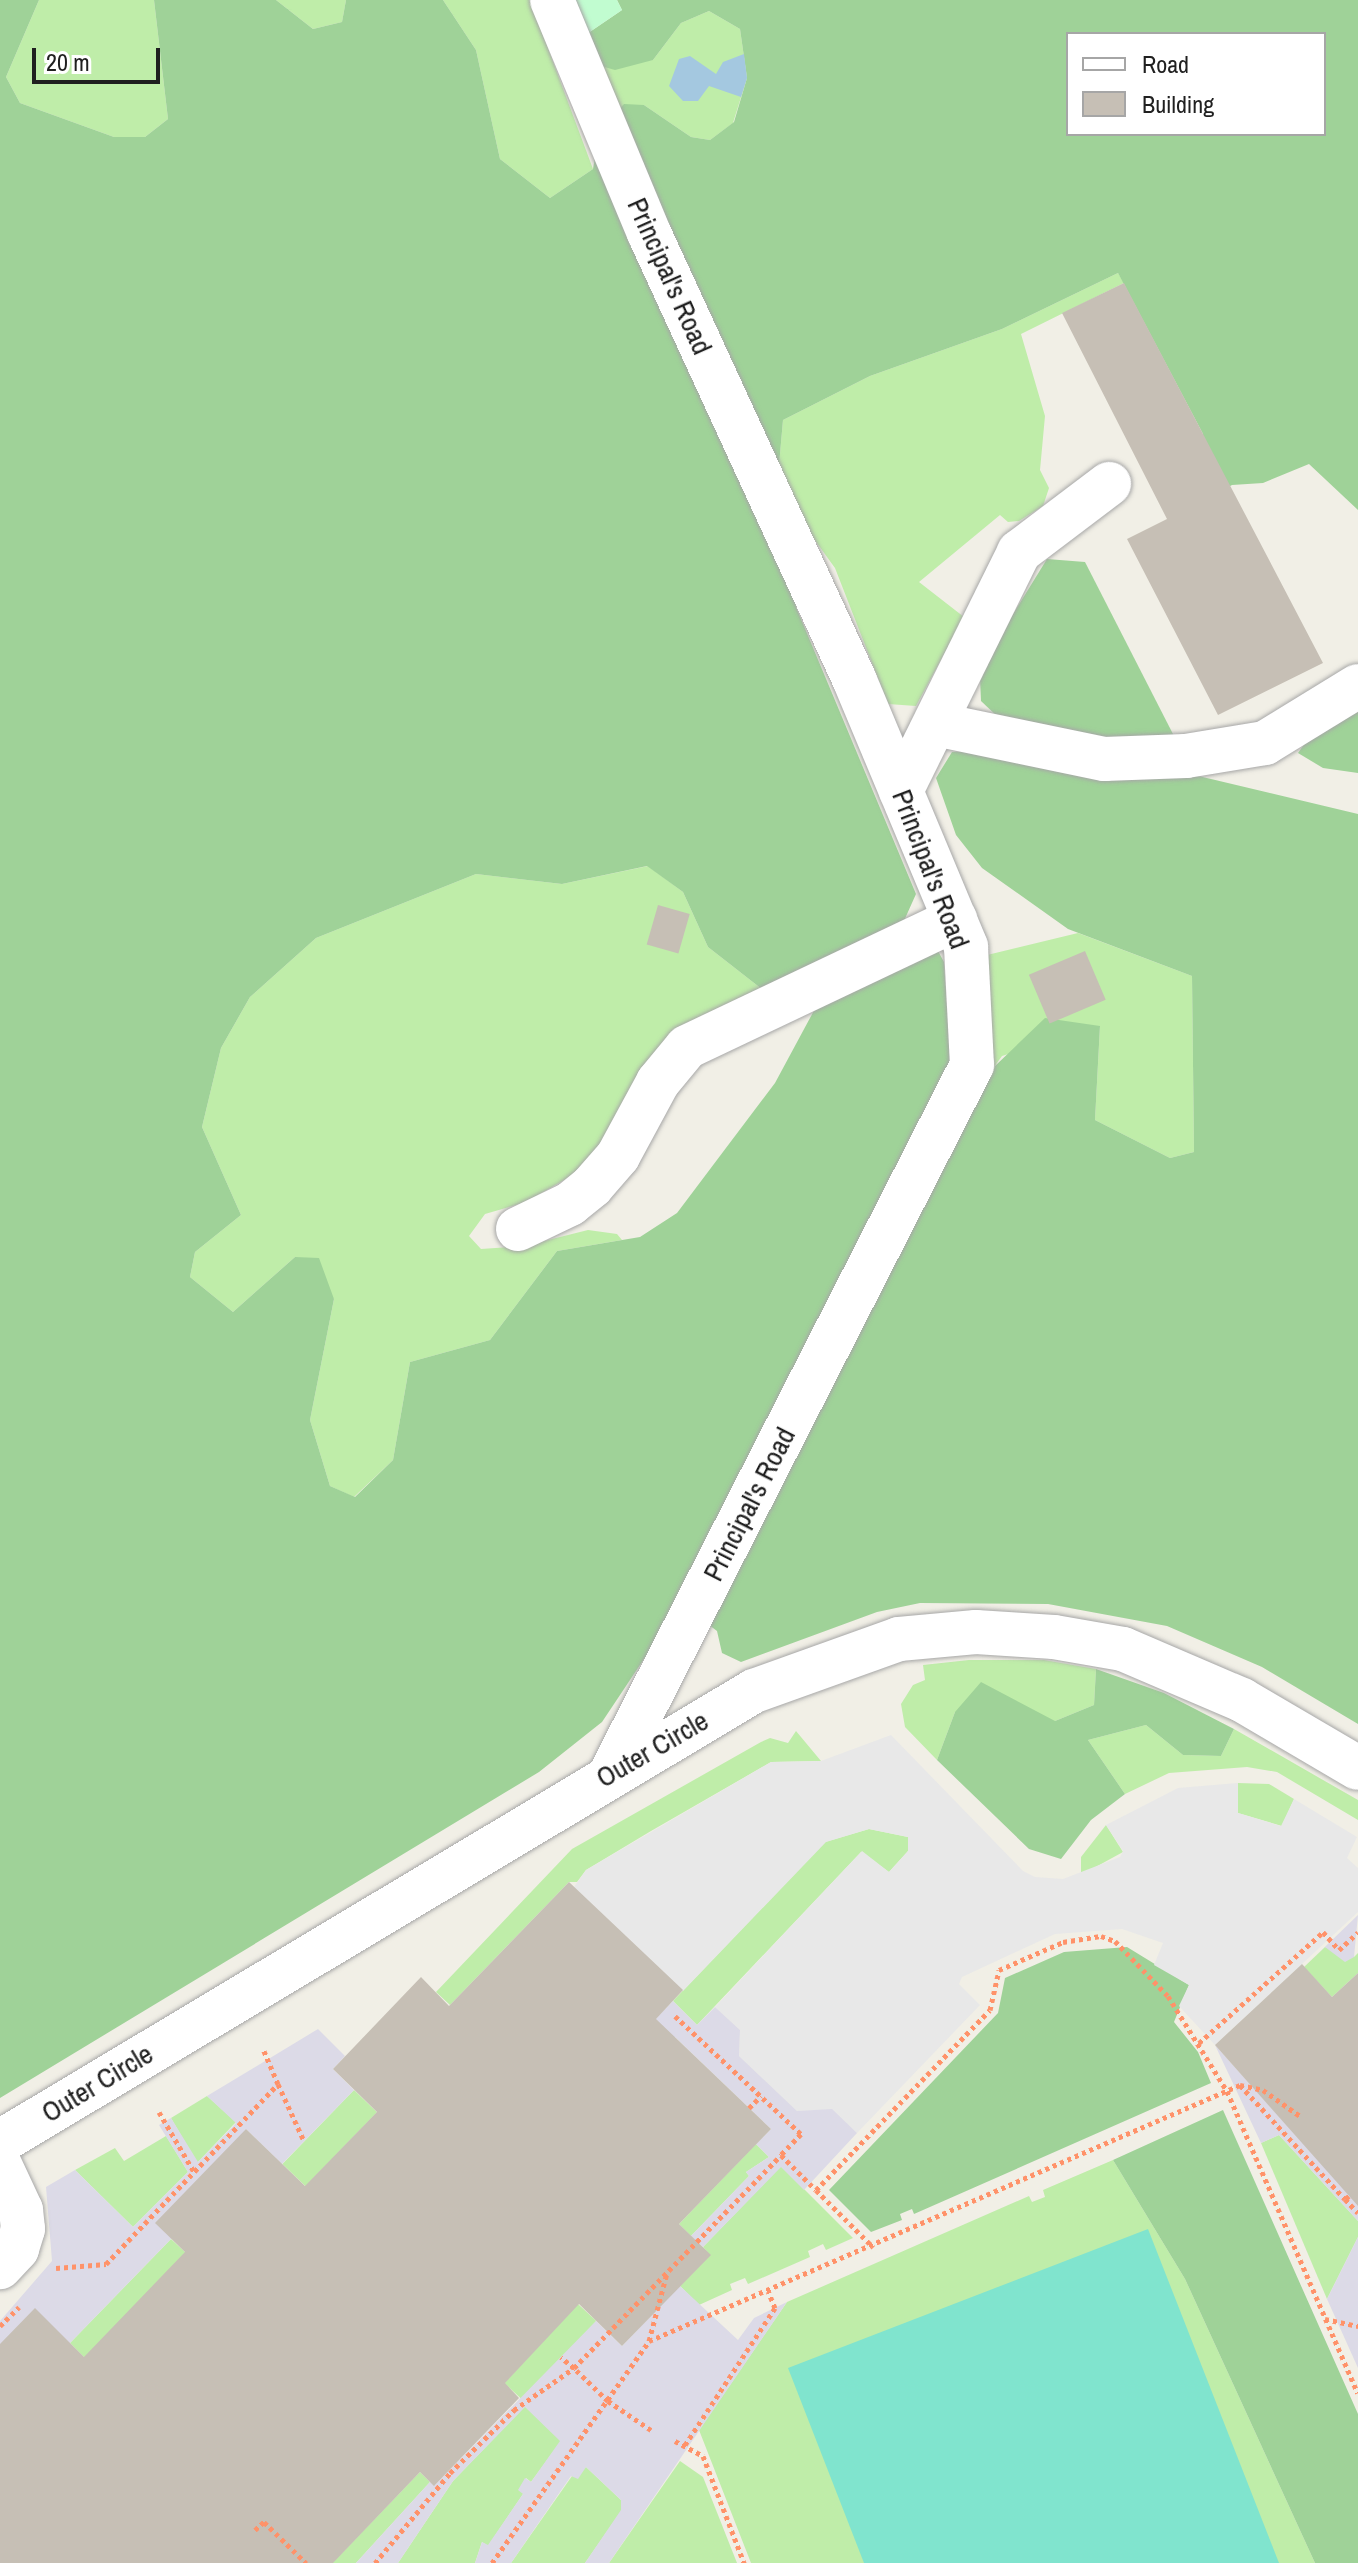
<!DOCTYPE html>
<html>
<head>
<meta charset="utf-8">
<style>
  body { margin:0 }
  #map { position:relative; width:1358px; height:2563px; overflow:hidden; background:#f1efe6; font-family:"Archivo Narrow",sans-serif }
  div>[style] { position:absolute }
  .grass>* { inset:0; background:#bfeda9; transform-origin:0 0 }
  .forest>* { inset:0; background:#9fd298 }
  .park>* { inset:0; background:#c1fcd0 }
  .pitch>* { inset:0; background:#80e4ce }
  .parking>* { inset:0; background:#e8e8e8 }
  .plaza>* { inset:0; background:#dcdae7 }
  .water>* { inset:0; background:#a4c8e0 }
  .building>* { inset:0; background:#c6bfb5; transform-origin:0 0 }
  .path>* { height:5px; margin-top:-2.5px; transform-origin:0; background:repeating-linear-gradient(90deg,#ff9269 0 4px,transparent 0 8px) }
  .roads { filter:drop-shadow(0 0 2px #a7a7a7) drop-shadow(0 0 2px #a7a7a7) }
  .minor>* { height:44px; margin:-22px; padding:0 22px; transform-origin:22px; border-radius:22px; background:#fff }
  span { translate:-50% -50%; white-space:nowrap; text-align:center; line-height:1.15; -webkit-text-stroke:6px #fff; paint-order:stroke }
  .street-label { font-size:28px; color:#202020 }
  .legend { position:absolute; left:1066px; top:32px; width:260px; height:104px; box-sizing:border-box; background:#fff; border:2px solid #a6a6a6; margin:0; padding:10px 14px; list-style:none; font-size:24px; color:#202020 }
  .legend li { display:flex; align-items:center; gap:16px; height:40px }
  .legend b { width:40px; border:2px solid #a6a6a6 }
  .scale { position:absolute; left:32px; top:48px; width:128px; height:36px; box-sizing:border-box; border:4px solid #202020; border-top:0; padding-left:10px; font-size:24px; line-height:28px; white-space:nowrap; color:#202020; -webkit-text-stroke:6px #fff; paint-order:stroke }
</style>
</head>
<body>
<div id="map">
  <div class="grass">
    <i style="clip-path:polygon(39px 0,154px 0,168px 119px,145px 137px,114px 137px,20px 103px,6px 77px)"></i>
    <i style="clip-path:polygon(276px 0,346px 0,342px 22px,313px 29px)"></i>
    <i style="clip-path:polygon(443px 0,530px 0,593px 169px,550px 198px,500px 159px,476px 50px)"></i>
    <i style="clip-path:polygon(709px 11px,740px 29px,747px 78px,733px 123px,710px 140px,691px 137px,644px 105px,611px 118px,587px 62px,653px 60px,681px 23px)"></i>
    <i style="clip-path:polygon(1118px 273px,1124px 283px,1021px 334px,1045px 416px,1040px 470px,1049px 488px,1043px 506px,1019px 521px,1008px 522px,1000px 515px,919px 582px,964px 617px,916px 706px,888px 704px,835px 568px,777px 488px,783px 420px,870px 376px,1002px 329px)"></i>
    <i style="clip-path:polygon(648px 866px,683px 892px,708px 947px,767px 993px,595px 1162px,526px 1202px,485px 1214px,469px 1236px,481px 1249px,524px 1246px,588px 1230px,617px 1234px,622px 1240px,557px 1251px,490px 1340px,410px 1362px,393px 1460px,354px 1497px,330px 1486px,310px 1420px,334px 1299px,295px 1257px,233px 1312px,190px 1277px,195px 1252px,241px 1215px,202px 1127px,221px 1048px,250px 997px,316px 938px,476px 874px,562px 884px)"></i>
    <i style="clip-path:polygon(1078px 933px,1192px 976px,1194px 1152px,1170px 1158px,1095px 1120px,1100px 1026px,1002px 1056px,994px 1067px,980px 1069px,983px 956px)"></i>
    <i style="clip-path:polygon(969px 1660px,1044px 1660px,1096px 1669px,1094px 1705px,1055px 1721px,955px 1712px,937px 1760px,905px 1727px,901px 1704px,913px 1685px,925px 1680px,923px 1665px)"></i>
    <i style="clip-path:polygon(1146px 1725px,1183px 1755px,1221px 1756px,1234px 1729px,1358px 1800px,1358px 1820px,1277px 1772px,1247px 1767px,1169px 1773px,1125px 1794px,1088px 1740px)"></i>
    <i style="clip-path:polygon(796px 1731px,821px 1761px,771px 1762px,651px 1831px,586px 1870px,577px 1882px,569px 1882px,450px 2005px,436px 1992px,572px 1849px,761px 1742px,770px 1738px,788px 1743px)"></i>
    <i style="clip-path:polygon(1238px 1783px,1269px 1784px,1294px 1799px,1282px 1826px,1238px 1813px)"></i>
    <i style="clip-path:polygon(1106px 1825px,1123px 1852px,1081px 1875px,1081px 1857px)"></i>
    <i style="clip-path:polygon(869px 1829px,908px 1837px,908px 1851px,889px 1872px,861px 1852px,697px 2025px,673px 2001px,825px 1842px)"></i>
    <i style="clip-path:polygon(1325px 1947px,1354px 1957px,1358px 1953px,1358px 1973px,1332px 1997px,1304px 1967px)"></i>
    <i style="left:354px;top:2090px;width:32px;height:103px;rotate:44deg"></i>
    <i style="clip-path:polygon(207px 2096px,236px 2122px,197px 2163px,171px 2118px)"></i>
    <i style="clip-path:polygon(1279px 2135px,1358px 2221px,1358px 2237px,1327px 2299px,1261px 2143px)"></i>
    <i style="clip-path:polygon(166px 2136px,188px 2172px,133px 2227px,75px 2170px,115px 2148px,124px 2161px)"></i>
    <i style="clip-path:polygon(756px 2144px,769px 2157px,746px 2172px,749px 2176px,691px 2236px,679px 2224px)"></i>
    <i style="clip-path:polygon(1113px 2160px,1185px 2279px,1315px 2563px,751px 2563px,699px 2430px,787px 2302px,1029px 2196px,1032px 2202px,1045px 2197px,1043px 2190px)"></i>
    <i style="clip-path:polygon(781px 2166px,853px 2238px,826px 2250px,823px 2244px,808px 2251px,810px 2257px,748px 2284px,745px 2278px,730px 2284px,732px 2290px,699px 2305px,680px 2286px,710px 2255px,703px 2247px)"></i>
    <i style="clip-path:polygon(171px 2239px,185px 2252px,208px 2483px,70px 2343px)"></i>
    <i style="left:578px;top:2304px;width:25px;height:108px;rotate:43deg"></i>
    <i style="clip-path:polygon(525px 2406px,561px 2441px,531px 2482px,526px 2478px,523px 2494px,488px 2546px,482px 2542px,475px 2563px,398px 2563px,453px 2481px)"></i>
    <i style="clip-path:polygon(680px 2461px,703px 2477px,737px 2563px,609px 2563px)"></i>
    <i style="clip-path:polygon(586px 2467px,621px 2500px,622px 2510px,585px 2563px,511px 2563px,572px 2476px)"></i>
    <i style="clip-path:polygon(420px 2472px,430px 2482px,356px 2563px,320px 2563px,341px 2554px)"></i>
  </div>
  <div class="forest">
    <i style="clip-path:polygon(evenodd,0 0,39px 0,6px 77px,20px 103px,114px 137px,145px 137px,168px 119px,154px 0,276px 0,313px 29px,342px 22px,346px 0,443px 0,476px 50px,500px 159px,550px 198px,593px 169px,600px 129px,624px 104px,644px 105px,691px 137px,710px 140px,734px 122px,747px 78px,740px 29px,709px 11px,681px 23px,653px 60px,615px 70px,587px 62px,575px 42px,622px 10px,617px 0,1358px 0,1358px 510px,1309px 464px,1263px 483px,1232px 485px,1202px 501px,1203px 434px,1118px 273px,1002px 329px,870px 376px,783px 420px,777px 488px,796px 607px,916px 894px,899px 932px,767px 993px,708px 947px,683px 892px,647px 866px,562px 884px,476px 874px,316px 938px,250px 997px,221px 1048px,202px 1127px,241px 1215px,195px 1252px,190px 1277px,233px 1312px,295px 1257px,319px 1258px,334px 1299px,310px 1420px,330px 1486px,355px 1497px,393px 1460px,410px 1362px,490px 1340px,557px 1251px,640px 1237px,677px 1213px,775px 1083px,824px 992px,938px 951px,944px 962px,947px 1007px,980px 1069px,994px 1067px,1045px 1018px,1100px 1026px,1095px 1120px,1170px 1158px,1194px 1152px,1192px 976px,1068px 929px,982px 868px,956px 835px,936px 778px,952px 752px,992px 749px,1169px 769px,1358px 814px,1358px 1724px,1262px 1667px,1167px 1626px,1048px 1604px,920px 1603px,877px 1612px,741px 1662px,722px 1653px,717px 1631px,697px 1616px,650px 1650px,602px 1722px,539px 1772px,0 2098px,0 0,1068px 34px,1324px 34px,1324px 134px,1068px 134px,1068px 34px)"></i>
    <i style="clip-path:polygon(1047px 559px,1085px 562px,1174px 736px,1101px 747px,1001px 720px,981px 701px,980px 677px,1000px 635px)"></i>
    <i style="clip-path:polygon(1358px 712px,1358px 773px,1323px 768px,1298px 753px,1308px 739px)"></i>
    <i style="clip-path:polygon(1096px 1669px,1164px 1693px,1234px 1729px,1221px 1756px,1183px 1755px,1146px 1725px,1088px 1740px,1125px 1794px,1091px 1820px,1061px 1859px,1029px 1849px,937px 1760px,955px 1712px,981px 1682px,1055px 1721px,1094px 1705px)"></i>
    <i style="clip-path:polygon(1127px 1947px,1189px 1985px,1174px 2022px,1198px 2052px,1211px 2083px,914px 2214px,912px 2209px,900px 2214px,902px 2220px,871px 2232px,829px 2190px,998px 2013px,1005px 1978px,1064px 1952px)"></i>
    <i style="clip-path:polygon(1223px 2110px,1358px 2414px,1358px 2563px,1315px 2563px,1185px 2279px,1113px 2160px)"></i>
  </div>
  <div class="park">
    <i style="clip-path:polygon(565px 0,617px 0,622px 10px,575px 42px)"></i>
  </div>
  <div class="pitch">
    <i style="clip-path:polygon(1148px 2229px,1279px 2563px,864px 2563px,788px 2368px)"></i>
  </div>
  <div class="parking">
    <i style="clip-path:polygon(891px 1735px,1023px 1871px,1035px 1877px,1063px 1879px,1120px 1857px,1123px 1851px,1106px 1825px,1178px 1788px,1238px 1783px,1238px 1813px,1281px 1826px,1294px 1799px,1357px 1837px,1347px 1858px,1358px 1868px,1358px 1912px,1215px 2045px,1179px 2006px,1189px 1985px,1154px 1965px,1163px 1943px,1122px 1929px,1055px 1934px,962px 1977px,959px 1984px,980px 2005px,857px 2133px,832px 2110px,797px 2111px,739px 2056px,740px 2030px,715px 2007px,862px 1851px,889px 1872px,908px 1851px,908px 1837px,869px 1829px,826px 1842px,683px 1991px,574px 1887px,586px 1870px,771px 1762px,821px 1761px)"></i>
  </div>
  <div class="plaza">
    <i style="clip-path:polygon(1358px 1915px,1354px 1957px,1345px 1962px,1325px 1947px,1304px 1967px)"></i>
    <i style="clip-path:polygon(673px 2001px,697px 2025px,715px 2007px,740px 2030px,739px 2056px,797px 2111px,832px 2109px,857px 2133px,804px 2190px,781px 2167px,703px 2247px,691px 2236px,749px 2176px,746px 2172px,769px 2157px,756px 2144px,771px 2129px,675px 2037px,640px 2035px)"></i>
    <i style="clip-path:polygon(318px 2029px,345px 2056px,333px 2069px,354px 2090px,282px 2164px,246px 2129px,171px 2239px,70px 2343px,0 2344px,0 2321px,52px 2261px,46px 2187px,75px 2170px,133px 2227px,188px 2172px,159px 2125px,171px 2118px,198px 2162px,236px 2123px,207px 2096px)"></i>
    <i style="clip-path:polygon(1215px 2045px,1358px 2205px,1358px 2221px,1279px 2135px,1261px 2143px)"></i>
    <i style="clip-path:polygon(1358px 2237px,1358px 2368px,1327px 2299px)"></i>
    <i style="clip-path:polygon(680px 2286px,738px 2340px,754px 2318px,787px 2302px,609px 2563px,585px 2563px,621px 2510px,621px 2500px,586px 2467px,578px 2479px,571px 2476px,511px 2563px,475px 2563px,482px 2542px,488px 2545px,523px 2494px,518px 2490px,525px 2478px,531px 2482px,560px 2441px,525px 2407px,453px 2481px,398px 2563px,356px 2563px,430px 2482px,435px 2485px,596px 2321px,622px 2346px)"></i>
  </div>
  <div class="water">
    <i style="clip-path:polygon(744px 54px,747px 78px,741px 97px,709px 86px,698px 101px,683px 101px,669px 86px,679px 59px,690px 56px,716px 74px,723px 62px)"></i>
  </div>
  <div class="building">
    <i style="clip-path:polygon(1124px 283px,1323px 663px,1218px 715px,1127px 539px,1167px 519px,1062px 313px)"></i>
    <i style="left:658px;top:905px;width:33px;height:41px;rotate:16deg"></i>
    <i style="left:1085px;top:951px;width:53px;height:61px;rotate:67deg"></i>
    <i style="clip-path:polygon(569px 1882px,683px 1990px,656px 2019px,771px 2129px,679px 2224px,711px 2255px,622px 2346px,579px 2304px,505px 2383px,519px 2398px,434px 2486px,420px 2472px,333px 2563px,0 2563px,0 2344px,35px 2308px,84px 2357px,185px 2252px,155px 2223px,246px 2129px,305px 2186px,377px 2112px,333px 2069px,421px 1977px,449px 2006px)"></i>
    <i style="clip-path:polygon(1302px 1964px,1332px 1997px,1358px 1973px,1358px 2206px,1215px 2045px)"></i>
  </div>
  <div class="path">
    <i style="left:675px;top:2016px;width:173px;rotate:43.1deg"></i>
    <i style="left:801px;top:2134px;width:29px;rotate:134deg"></i>
    <i style="left:1199px;top:2043px;width:166px;rotate:-41.8deg"></i>
    <i style="left:1323px;top:1932px;width:24px;rotate:48deg"></i>
    <i style="left:1339px;top:1950px;width:26px;rotate:-43deg"></i>
    <i style="left:278px;top:2084px;width:63px;rotate:65.5deg"></i>
    <i style="left:1240px;top:2085px;width:155px;rotate:47.4deg"></i>
    <i style="left:749px;top:2108px;width:17px;rotate:-45deg"></i>
    <i style="left:159px;top:2112px;width:69px;rotate:59.7deg"></i>
    <i style="left:816px;top:2190px;width:81px;rotate:45deg"></i>
    <i style="left:1349px;top:2196px;width:5px;rotate:143deg"></i>
    <i style="left:1345px;top:2199px;width:19px;rotate:47deg"></i>
    <i style="left:56px;top:2268px;width:50px;rotate:-4.6deg"></i>
    <i style="left:106px;top:2264px;width:249px;rotate:-46.3deg"></i>
    <i style="left:278px;top:2084px;width:38px;rotate:-113deg"></i>
    <i style="left:1325px;top:2319px;width:34px;rotate:12deg"></i>
    <i style="left:0;top:2326px;width:27px;rotate:-45deg"></i>
    <i style="left:649px;top:2341px;width:70px;rotate:-75.2deg"></i>
    <i style="left:651px;top:2430px;width:52px;rotate:-146deg"></i>
    <i style="left:608px;top:2401px;width:47px;rotate:-135.9deg"></i>
    <i style="left:574px;top:2368px;width:297px;rotate:-45.8deg"></i>
    <i style="left:781px;top:2155px;width:49px;rotate:45deg"></i>
    <i style="left:816px;top:2190px;width:250px;rotate:-46deg"></i>
    <i style="left:990px;top:2010px;width:41px;rotate:-77.3deg"></i>
    <i style="left:999px;top:1970px;width:70px;rotate:-23.6deg"></i>
    <i style="left:1063px;top:1942px;width:38px;rotate:-9deg"></i>
    <i style="left:1101px;top:1936px;width:15px;rotate:20deg"></i>
    <i style="left:1115px;top:1941px;width:76px;rotate:46.1deg"></i>
    <i style="left:1168px;top:1996px;width:112px;rotate:58.2deg"></i>
    <i style="left:1227px;top:2091px;width:329px;rotate:66.6deg"></i>
    <i style="left:675px;top:2441px;width:32px;rotate:28deg"></i>
    <i style="left:703px;top:2456px;width:115px;rotate:69deg"></i>
    <i style="left:685px;top:2445px;width:164px;rotate:-56.7deg"></i>
    <i style="left:775px;top:2308px;width:18px;rotate:-112deg"></i>
    <i style="left:255px;top:2530px;width:12px;rotate:-42deg"></i>
    <i style="left:264px;top:2522px;width:59px;rotate:44.3deg"></i>
    <i style="left:375px;top:2563px;width:117px;rotate:-50.2deg"></i>
    <i style="left:450px;top:2473px;width:90px;rotate:-44.5deg"></i>
    <i style="left:514px;top:2410px;width:73px;rotate:-35deg"></i>
    <i style="left:574px;top:2368px;width:17px;rotate:-140deg"></i>
    <i style="left:492px;top:2563px;width:272px;rotate:-54.7deg"></i>
    <i style="left:649px;top:2341px;width:644px;rotate:-23.42deg"></i>
    <i style="left:1240px;top:2085px;width:24px;rotate:12deg"></i>
    <i style="left:1263px;top:2090px;width:45px;rotate:35.1deg"></i>
  </div>
  <div class="roads">
    <div class="minor">
      <i style="left:552px;top:0;width:252px;rotate:67.4deg"></i>
      <i style="left:649px;top:233px;width:493px;rotate:65.3deg"></i>
      <i style="left:855px;top:681px;width:288px;rotate:67.3deg"></i>
      <i style="left:966px;top:947px;width:118px;rotate:87.1deg"></i>
      <i style="left:972px;top:1065px;width:792px;rotate:117.02deg"></i>
      <i style="left:935px;top:724px;width:173px;rotate:11.7deg"></i>
      <i style="left:1104px;top:759px;width:82px;rotate:-2.1deg"></i>
      <i style="left:1186px;top:756px;width:80px;rotate:-9.3deg"></i>
      <i style="left:1265px;top:743px;width:109px;rotate:-31.5deg"></i>
      <i style="left:901px;top:791px;width:267px;rotate:-63.7deg"></i>
      <i style="left:1019px;top:552px;width:113px;rotate:-37.1deg"></i>
      <i style="left:518px;top:1229px;width:58px;rotate:-25.7deg"></i>
      <i style="left:570px;top:1204px;width:28px;rotate:-39deg"></i>
      <i style="left:592px;top:1186px;width:40px;rotate:-49deg"></i>
      <i style="left:618px;top:1156px;width:84px;rotate:-61.6deg"></i>
      <i style="left:658px;top:1082px;width:45px;rotate:-50.4deg"></i>
      <i style="left:687px;top:1047px;width:297px;rotate:-25.4deg"></i>
      <i style="left:0;top:2142px;width:879px;rotate:-30.89deg"></i>
      <i style="left:754px;top:1691px;width:154px;rotate:-19.7deg"></i>
      <i style="left:899px;top:1639px;width:77px;rotate:-5.2deg"></i>
      <i style="left:976px;top:1632px;width:78px;rotate:3.7deg"></i>
      <i style="left:1054px;top:1637px;width:70px;rotate:9.9deg"></i>
      <i style="left:1123px;top:1649px;width:129px;rotate:23.2deg"></i>
      <i style="left:1242px;top:1700px;width:134px;rotate:30.4deg"></i>
      <i style="left:0;top:2165px;width:50px;rotate:65deg"></i>
      <i style="left:21px;top:2210px;width:19px;rotate:84deg"></i>
      <i style="left:23px;top:2229px;width:21px;rotate:107deg"></i>
      <i style="left:17px;top:2249px;width:25px;rotate:133deg"></i>
    </div>
  </div>
  <div class="street-label">
    <span style="left:670px;top:276px;rotate:66deg">Principal's Road</span>
    <span style="left:931px;top:869px;rotate:69deg">Principal's Road</span>
    <span style="left:749px;top:1504px;rotate:-63deg">Principal's Road</span>
    <span style="left:652px;top:1749px;rotate:-30deg">Outer Circle</span>
    <span style="left:97px;top:2083px;rotate:-31deg">Outer Circle</span>
  </div>
  <ul class="legend">
  <li><b style="height:10px;background:#fff"></b>Road</li>
  <li><b style="height:22px;background:#c6bfb5"></b>Building</li>
  </ul>
  <div class="scale">20 m</div>
</div>
</body>
</html>
